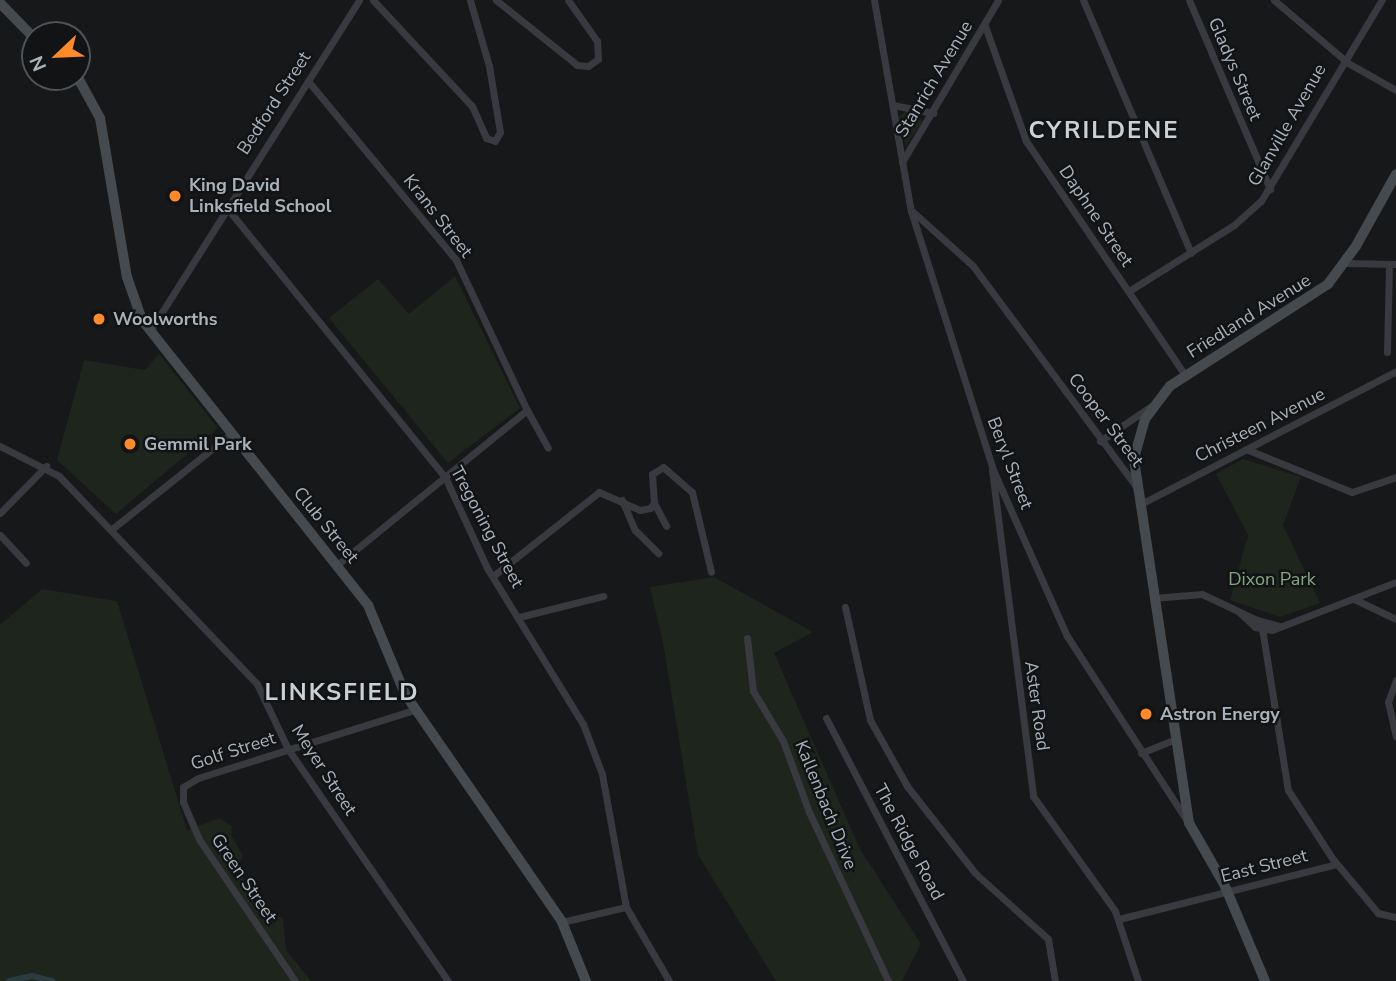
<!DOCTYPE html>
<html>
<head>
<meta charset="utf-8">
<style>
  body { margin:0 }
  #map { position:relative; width:1396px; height:981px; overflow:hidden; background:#17181a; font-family:"Nunito Sans",sans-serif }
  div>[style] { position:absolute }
  .green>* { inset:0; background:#1d251c }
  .canal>* { height:6px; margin:-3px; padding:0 3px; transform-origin:3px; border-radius:3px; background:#2c3b3f }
  .street>* { height:7px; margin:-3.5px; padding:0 3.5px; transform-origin:3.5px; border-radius:3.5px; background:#383a3f }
  .secondary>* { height:10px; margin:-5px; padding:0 5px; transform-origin:5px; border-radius:5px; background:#454a4f }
  .dots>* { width:19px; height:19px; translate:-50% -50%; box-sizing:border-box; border:4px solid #121315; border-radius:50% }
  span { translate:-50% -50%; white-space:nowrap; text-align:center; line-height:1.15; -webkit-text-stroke:5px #121315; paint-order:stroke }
  .street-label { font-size:18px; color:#a8b2bb }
  .poi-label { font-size:18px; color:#a8b2bb; font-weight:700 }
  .left { translate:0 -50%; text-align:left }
  .park-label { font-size:18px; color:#84a77d }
  .district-label { font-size:24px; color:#c9d0d6; font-weight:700; letter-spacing:2px }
  .north { position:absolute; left:21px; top:21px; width:70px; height:70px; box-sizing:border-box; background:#121315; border:2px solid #4e5357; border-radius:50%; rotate:247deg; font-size:19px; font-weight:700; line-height:28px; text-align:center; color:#a8b2bb }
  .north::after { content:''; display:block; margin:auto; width:24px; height:32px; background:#ff8a2a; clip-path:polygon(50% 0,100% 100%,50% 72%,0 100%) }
</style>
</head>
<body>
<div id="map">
  <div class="green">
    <i style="clip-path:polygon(906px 111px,920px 115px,922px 122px,906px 146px,898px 118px)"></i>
    <i style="clip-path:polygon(455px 276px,520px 408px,448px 463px,329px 318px,378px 279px,409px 314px)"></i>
    <i style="clip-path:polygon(159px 354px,218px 428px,116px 514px,57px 460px,84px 360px,145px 370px)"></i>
    <i style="clip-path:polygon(1243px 459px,1301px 477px,1283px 525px,1320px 603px,1280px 617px,1230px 600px,1248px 535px,1216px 474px)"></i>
    <i style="clip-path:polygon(714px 577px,813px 632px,774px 653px,860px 849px,921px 944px,902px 981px,776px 981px,698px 855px,663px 643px,650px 587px)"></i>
    <i style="clip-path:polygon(42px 589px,117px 601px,187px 830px,219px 818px,232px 826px,231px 835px,243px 855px,237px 870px,270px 915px,283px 918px,286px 950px,311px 981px,0 981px,0 625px)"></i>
  </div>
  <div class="canal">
    <i style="left:9px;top:981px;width:24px;rotate:-12deg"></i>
    <i style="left:32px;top:976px;width:21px;rotate:14deg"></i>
  </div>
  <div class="street">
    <i style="left:373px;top:0;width:145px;rotate:47deg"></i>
    <i style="left:472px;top:106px;width:35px;rotate:66deg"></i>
    <i style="left:486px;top:138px;width:9px;rotate:18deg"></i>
    <i style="left:495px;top:141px;width:10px;rotate:-61deg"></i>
    <i style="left:500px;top:132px;width:67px;rotate:-99.5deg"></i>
    <i style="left:489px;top:66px;width:69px;rotate:-106.1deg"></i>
    <i style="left:496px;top:0;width:104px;rotate:38.7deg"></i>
    <i style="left:577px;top:65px;width:11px;rotate:5deg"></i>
    <i style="left:588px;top:66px;width:12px;rotate:-35deg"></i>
    <i style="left:598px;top:59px;width:18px;rotate:-93deg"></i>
    <i style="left:597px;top:41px;width:50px;rotate:-125.3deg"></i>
    <i style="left:874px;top:0;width:214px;rotate:80.1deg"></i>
    <i style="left:911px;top:211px;width:272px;rotate:72.4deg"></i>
    <i style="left:993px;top:470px;width:182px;rotate:66deg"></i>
    <i style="left:1067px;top:636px;width:222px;rotate:57deg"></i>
    <i style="left:1083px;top:0;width:275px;rotate:66.9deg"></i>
    <i style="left:1189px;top:0;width:206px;rotate:66.8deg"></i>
    <i style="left:1274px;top:0;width:97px;rotate:40.4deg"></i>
    <i style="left:1348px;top:63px;width:55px;rotate:29.4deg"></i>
    <i style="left:985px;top:26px;width:122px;rotate:70.4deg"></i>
    <i style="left:1026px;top:141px;width:283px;rotate:55.8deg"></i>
    <i style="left:308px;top:81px;width:232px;rotate:50.4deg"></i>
    <i style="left:456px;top:260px;width:166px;rotate:64.7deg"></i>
    <i style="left:527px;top:410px;width:244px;rotate:140.8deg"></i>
    <i style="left:893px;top:105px;width:41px;rotate:11.3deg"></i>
    <i style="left:902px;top:162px;width:188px;rotate:-59.3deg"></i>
    <i style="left:227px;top:208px;width:346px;rotate:51deg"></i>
    <i style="left:445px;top:477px;width:100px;rotate:65.2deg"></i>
    <i style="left:487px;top:568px;width:183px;rotate:58.4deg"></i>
    <i style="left:583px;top:724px;width:53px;rotate:69.2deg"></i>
    <i style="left:602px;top:774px;width:135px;rotate:79.8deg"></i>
    <i style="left:626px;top:907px;width:86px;rotate:59.8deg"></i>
    <i style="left:912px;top:211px;width:82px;rotate:42deg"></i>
    <i style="left:973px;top:266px;width:272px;rotate:53.5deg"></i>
    <i style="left:1344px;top:263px;width:52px;rotate:1.1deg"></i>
    <i style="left:1129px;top:291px;width:124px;rotate:-32.2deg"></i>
    <i style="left:1234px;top:225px;width:36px;rotate:-42deg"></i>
    <i style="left:1261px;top:201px;width:235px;rotate:-59deg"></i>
    <i style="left:150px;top:331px;width:391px;rotate:-57.7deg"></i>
    <i style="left:1387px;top:352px;width:88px;rotate:-88.7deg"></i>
    <i style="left:527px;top:410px;width:43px;rotate:61.1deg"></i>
    <i style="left:1100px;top:441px;width:65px;rotate:-34.4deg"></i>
    <i style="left:0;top:446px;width:66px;rotate:27deg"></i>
    <i style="left:59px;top:476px;width:287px;rotate:46.4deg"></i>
    <i style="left:257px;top:684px;width:72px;rotate:64.5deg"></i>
    <i style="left:288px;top:749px;width:282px;rotate:55.4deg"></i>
    <i style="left:1246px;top:449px;width:114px;rotate:22.1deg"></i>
    <i style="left:1352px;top:492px;width:46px;rotate:-18.8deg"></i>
    <i style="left:992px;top:470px;width:329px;rotate:82.8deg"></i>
    <i style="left:1033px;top:796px;width:141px;rotate:54.5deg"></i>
    <i style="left:1115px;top:911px;width:74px;rotate:71.8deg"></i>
    <i style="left:622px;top:500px;width:33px;rotate:67deg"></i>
    <i style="left:635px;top:530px;width:33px;rotate:45deg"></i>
    <i style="left:654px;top:503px;width:26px;rotate:62deg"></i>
    <i style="left:1139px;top:505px;width:290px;rotate:-27.5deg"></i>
    <i style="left:0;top:513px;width:66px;rotate:-45.6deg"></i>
    <i style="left:112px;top:529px;width:154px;rotate:-38.7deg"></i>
    <i style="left:0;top:535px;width:38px;rotate:47deg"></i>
    <i style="left:493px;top:576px;width:135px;rotate:-38.4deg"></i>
    <i style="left:599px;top:492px;width:45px;rotate:23.7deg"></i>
    <i style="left:640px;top:510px;width:10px;rotate:-11deg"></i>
    <i style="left:650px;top:508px;width:6px;rotate:-51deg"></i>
    <i style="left:654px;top:503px;width:29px;rotate:-94deg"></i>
    <i style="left:652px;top:474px;width:13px;rotate:-32deg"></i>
    <i style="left:663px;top:467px;width:38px;rotate:41deg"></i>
    <i style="left:692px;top:492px;width:82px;rotate:76.6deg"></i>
    <i style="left:1153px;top:598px;width:49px;rotate:-4.7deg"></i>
    <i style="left:1202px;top:594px;width:61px;rotate:25.3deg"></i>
    <i style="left:1257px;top:620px;width:24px;rotate:15deg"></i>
    <i style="left:1354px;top:599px;width:47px;rotate:25.5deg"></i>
    <i style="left:845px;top:607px;width:116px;rotate:77.5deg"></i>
    <i style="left:870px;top:720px;width:76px;rotate:60.7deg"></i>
    <i style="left:907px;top:786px;width:110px;rotate:52deg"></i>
    <i style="left:975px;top:873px;width:98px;rotate:42.1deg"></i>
    <i style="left:1048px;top:939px;width:43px;rotate:80.5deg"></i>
    <i style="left:1239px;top:612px;width:22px;rotate:43deg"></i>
    <i style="left:1255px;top:627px;width:17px;rotate:10deg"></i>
    <i style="left:1272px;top:630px;width:133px;rotate:-21.2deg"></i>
    <i style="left:519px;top:617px;width:87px;rotate:-14deg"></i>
    <i style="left:1261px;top:622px;width:170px;rotate:80.9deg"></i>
    <i style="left:1288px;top:790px;width:81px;rotate:57.1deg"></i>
    <i style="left:1332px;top:858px;width:72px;rotate:50.1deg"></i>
    <i style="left:1378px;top:913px;width:18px;rotate:13deg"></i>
    <i style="left:747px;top:638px;width:53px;rotate:83.5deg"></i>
    <i style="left:753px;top:691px;width:58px;rotate:59deg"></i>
    <i style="left:783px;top:741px;width:76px;rotate:69.9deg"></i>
    <i style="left:809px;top:812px;width:187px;rotate:64.9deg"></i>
    <i style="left:1396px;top:680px;width:23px;rotate:110deg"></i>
    <i style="left:1388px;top:702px;width:35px;rotate:77deg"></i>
    <i style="left:826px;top:718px;width:297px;rotate:62.5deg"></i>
    <i style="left:1141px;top:753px;width:38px;rotate:-22deg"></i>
    <i style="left:1119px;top:919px;width:224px;rotate:-14.2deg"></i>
    <i style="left:562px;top:922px;width:66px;rotate:-13.2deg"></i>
    <i style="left:295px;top:981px;width:171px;rotate:-124.1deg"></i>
    <i style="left:199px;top:839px;width:40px;rotate:-113.4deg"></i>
    <i style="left:183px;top:802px;width:15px;rotate:-90deg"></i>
    <i style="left:183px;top:787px;width:17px;rotate:-31deg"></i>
    <i style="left:198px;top:778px;width:226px;rotate:-17.5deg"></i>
  </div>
  <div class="secondary">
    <i style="left:0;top:3px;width:50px;rotate:45.8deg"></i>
    <i style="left:77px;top:76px;width:48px;rotate:61.3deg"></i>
    <i style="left:100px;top:118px;width:161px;rotate:80.4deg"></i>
    <i style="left:127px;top:277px;width:46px;rotate:70.8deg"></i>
    <i style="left:142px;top:320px;width:364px;rotate:51.6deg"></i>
    <i style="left:368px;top:605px;width:96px;rotate:67.4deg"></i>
    <i style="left:405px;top:694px;width:277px;rotate:55.4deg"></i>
    <i style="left:562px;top:922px;width:64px;rotate:67.9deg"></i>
    <i style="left:1265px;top:981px;width:105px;rotate:-112.9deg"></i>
    <i style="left:1224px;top:884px;width:70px;rotate:-119.8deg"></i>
    <i style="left:1189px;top:823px;width:369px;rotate:-98.6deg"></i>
    <i style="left:1134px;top:458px;width:41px;rotate:-74.2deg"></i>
    <i style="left:1145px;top:419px;width:41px;rotate:-52.9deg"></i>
    <i style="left:1170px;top:386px;width:188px;rotate:-32.8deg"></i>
    <i style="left:1328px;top:284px;width:47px;rotate:-53.6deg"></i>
    <i style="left:1356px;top:246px;width:82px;rotate:-60.9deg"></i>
  </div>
  <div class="dots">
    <i style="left:175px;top:196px;background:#ff8a2a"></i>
    <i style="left:99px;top:319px;background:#ff8a2a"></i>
    <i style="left:130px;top:444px;background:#ff8a2a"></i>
    <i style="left:1146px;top:714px;background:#ff8a2a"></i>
  </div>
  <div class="street-label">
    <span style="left:1235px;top:69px;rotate:67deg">Gladys Street</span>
    <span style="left:934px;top:79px;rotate:-59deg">Stanrich Avenue</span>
    <span style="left:274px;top:103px;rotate:-57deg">Bedford Street</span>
    <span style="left:1287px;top:125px;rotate:-60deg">Glanville Avenue</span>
    <span style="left:438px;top:216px;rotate:52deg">Krans Street</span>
    <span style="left:1096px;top:216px;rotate:56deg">Daphne Street</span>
    <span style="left:1249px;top:316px;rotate:-32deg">Friedland Avenue</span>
    <span style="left:1106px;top:420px;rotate:53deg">Cooper Street</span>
    <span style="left:1260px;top:425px;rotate:-27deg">Christeen Avenue</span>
    <span style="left:1010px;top:463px;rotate:69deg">Beryl Street</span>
    <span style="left:326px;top:525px;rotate:51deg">Club Street</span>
    <span style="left:487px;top:527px;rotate:62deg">Tregoning Street</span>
    <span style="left:1037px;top:706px;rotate:82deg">Aster Road</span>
    <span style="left:233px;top:751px;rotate:-18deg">Golf Street</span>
    <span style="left:324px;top:770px;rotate:57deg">Meyer Street</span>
    <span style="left:826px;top:805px;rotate:68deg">Kallenbach Drive</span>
    <span style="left:909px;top:842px;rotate:62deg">The Ridge Road</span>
    <span style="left:1264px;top:866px;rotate:-14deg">East Street</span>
    <span style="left:244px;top:878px;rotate:56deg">Green Street</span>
  </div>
  <div class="poi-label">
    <span class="left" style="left:189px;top:196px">King David<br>Linksfield School</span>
    <span class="left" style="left:113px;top:319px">Woolworths</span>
    <span class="left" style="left:144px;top:444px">Gemmil Park</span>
    <span class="left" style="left:1160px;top:714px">Astron Energy</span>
  </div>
  <div class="park-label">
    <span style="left:1272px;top:579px">Dixon Park</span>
  </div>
  <div class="district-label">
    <span style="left:1104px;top:131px">CYRILDENE</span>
    <span style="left:342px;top:693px">LINKSFIELD</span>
  </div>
  <div class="north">N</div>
</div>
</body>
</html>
